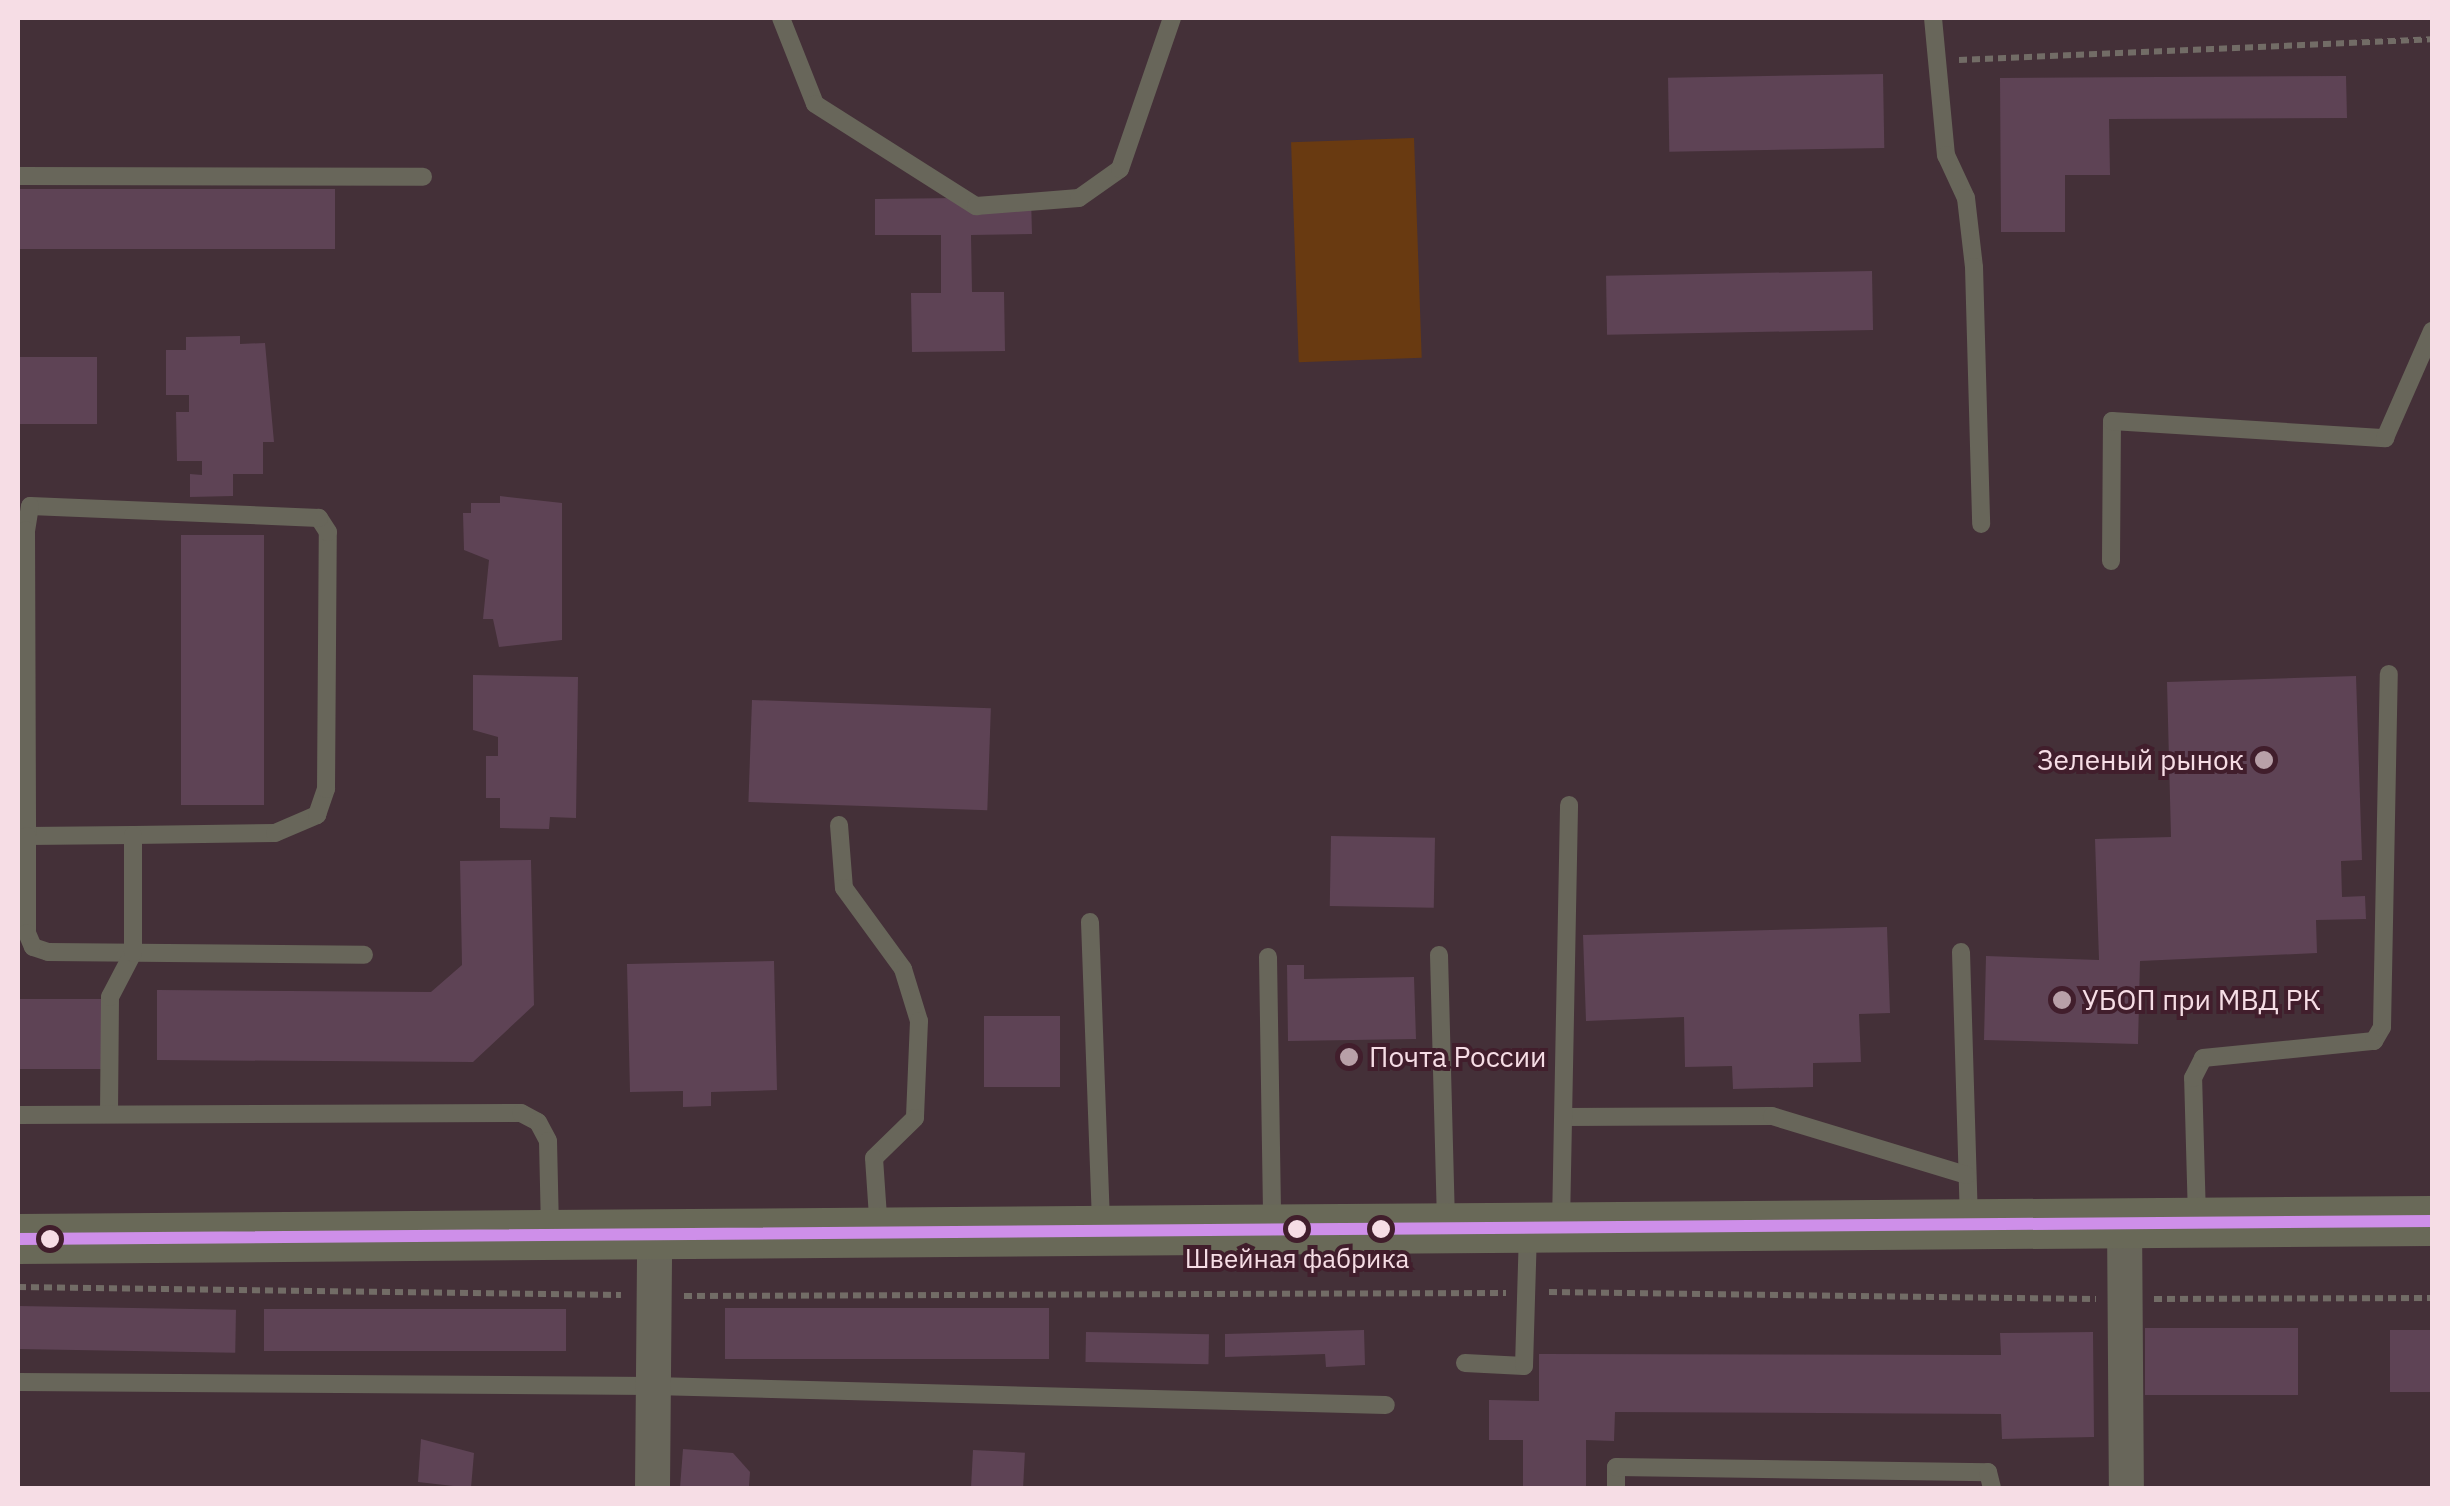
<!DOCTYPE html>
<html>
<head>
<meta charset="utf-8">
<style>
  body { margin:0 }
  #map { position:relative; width:2450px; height:1506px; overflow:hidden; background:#443038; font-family:"IBM Plex Sans",sans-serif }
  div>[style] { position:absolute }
  .green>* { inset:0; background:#693a11; transform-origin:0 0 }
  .building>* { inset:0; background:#5e4355; transform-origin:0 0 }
  .path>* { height:6px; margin-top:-3px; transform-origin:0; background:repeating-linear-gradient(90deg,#726c66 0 8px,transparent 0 13px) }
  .lane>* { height:18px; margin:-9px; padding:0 9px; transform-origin:9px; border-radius:9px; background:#68665a }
  .street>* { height:35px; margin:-17.5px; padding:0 17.5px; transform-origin:17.5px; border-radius:17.5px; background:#68665a }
  .secondary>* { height:50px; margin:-25px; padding:0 25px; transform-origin:25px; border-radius:25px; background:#696958 }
  .bus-1>* { height:12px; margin:-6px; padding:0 6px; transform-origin:6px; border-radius:6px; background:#ce8fe9 }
  .dots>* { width:28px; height:28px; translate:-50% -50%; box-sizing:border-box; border:5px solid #411e2c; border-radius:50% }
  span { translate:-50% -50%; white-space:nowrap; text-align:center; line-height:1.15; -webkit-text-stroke:8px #411e2c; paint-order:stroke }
  .bus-label { font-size:26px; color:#f6dde5 }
  .poi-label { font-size:28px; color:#f6dde5 }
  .right { translate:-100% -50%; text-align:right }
  .left { translate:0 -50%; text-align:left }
  .frame { position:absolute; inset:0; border:20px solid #f6dde5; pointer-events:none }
</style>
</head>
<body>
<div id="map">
  <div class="green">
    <i style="left:1414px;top:138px;width:220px;height:123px;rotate:88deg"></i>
  </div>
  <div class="building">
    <i style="left:1883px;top:74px;width:74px;height:215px;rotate:89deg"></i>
    <i style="clip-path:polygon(2346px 76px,2347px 118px,2109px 119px,2110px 175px,2065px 175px,2065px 232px,2001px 232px,2000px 78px)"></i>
    <i style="left:18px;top:189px;width:317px;height:60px"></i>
    <i style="clip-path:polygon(1031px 197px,1032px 234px,971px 235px,972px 292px,1004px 292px,1005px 351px,912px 352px,911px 293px,941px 293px,941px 235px,875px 235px,875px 199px)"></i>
    <i style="left:1872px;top:271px;width:59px;height:266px;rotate:89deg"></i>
    <i style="clip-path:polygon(240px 336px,240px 344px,265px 343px,274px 442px,263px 442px,263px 474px,233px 474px,233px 496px,190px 497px,190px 474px,202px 475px,202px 461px,177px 461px,176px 412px,189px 412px,189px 395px,166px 395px,166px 350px,186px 350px,186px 337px)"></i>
    <i style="left:18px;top:357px;width:79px;height:67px"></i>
    <i style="clip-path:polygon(500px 496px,562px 503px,562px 640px,499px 647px,493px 619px,483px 619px,489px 560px,464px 550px,463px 513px,471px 513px,471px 503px,500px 503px)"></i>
    <i style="left:181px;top:535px;width:83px;height:270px"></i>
    <i style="clip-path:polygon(473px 675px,578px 677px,576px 818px,550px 817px,549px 829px,500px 828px,500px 798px,486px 798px,486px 756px,498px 756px,498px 737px,473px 730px)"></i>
    <i style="clip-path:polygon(2356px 676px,2362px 860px,2341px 861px,2342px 897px,2365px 896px,2366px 919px,2316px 920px,2317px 953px,2140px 961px,2138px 1044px,1984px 1040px,1986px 956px,2099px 960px,2095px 839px,2171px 837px,2167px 682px)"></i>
    <i style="left:752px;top:700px;width:239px;height:102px;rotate:2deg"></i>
    <i style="left:1331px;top:836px;width:104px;height:70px;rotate:1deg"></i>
    <i style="clip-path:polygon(531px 860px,534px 1005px,473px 1062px,157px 1060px,157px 990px,431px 992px,462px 965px,460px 861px)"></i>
    <i style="clip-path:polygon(1887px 927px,1890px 1013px,1859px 1014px,1861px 1062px,1813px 1063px,1813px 1087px,1733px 1089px,1732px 1066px,1685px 1067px,1684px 1017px,1586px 1021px,1583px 935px)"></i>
    <i style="clip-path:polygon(774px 961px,777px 1090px,711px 1092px,711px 1106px,683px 1107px,683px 1091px,630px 1092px,627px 964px)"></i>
    <i style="clip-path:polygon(1287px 965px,1304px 965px,1304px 979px,1414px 977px,1416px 1039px,1288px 1041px)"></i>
    <i style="left:18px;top:999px;width:83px;height:70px"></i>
    <i style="left:984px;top:1016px;width:76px;height:71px"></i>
    <i style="left:18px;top:1306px;width:218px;height:43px;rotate:1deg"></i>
    <i style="left:725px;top:1308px;width:324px;height:51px"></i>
    <i style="left:264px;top:1309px;width:302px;height:42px"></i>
    <i style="left:2145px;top:1328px;width:153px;height:67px"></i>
    <i style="clip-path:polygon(1364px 1330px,1365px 1365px,1326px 1367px,1325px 1354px,1225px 1357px,1225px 1334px)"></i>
    <i style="left:2390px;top:1330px;width:42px;height:62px"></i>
    <i style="left:1086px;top:1332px;width:123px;height:30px;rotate:1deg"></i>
    <i style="clip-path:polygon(2093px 1332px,2094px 1437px,2002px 1439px,2001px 1414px,1615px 1412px,1614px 1441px,1586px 1440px,1586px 1488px,1523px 1488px,1523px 1440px,1489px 1440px,1489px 1400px,1539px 1401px,1539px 1354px,2001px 1355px,2000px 1333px)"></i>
    <i style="clip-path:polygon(421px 1439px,474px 1453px,471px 1488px,418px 1482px)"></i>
    <i style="clip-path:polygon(683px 1449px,733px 1453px,750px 1472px,749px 1486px,680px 1488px)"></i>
    <i style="left:973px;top:1450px;width:52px;height:38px;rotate:3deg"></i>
  </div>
  <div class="path">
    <i style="left:1959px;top:60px;width:473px;rotate:-2.5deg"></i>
    <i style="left:18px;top:1287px;width:603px;rotate:0.76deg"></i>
    <i style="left:1549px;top:1292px;width:547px;rotate:0.73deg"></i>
    <i style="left:684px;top:1296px;width:822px;rotate:-0.21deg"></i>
    <i style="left:2154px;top:1299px;width:278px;rotate:-0.2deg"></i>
  </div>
  <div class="lane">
    <i style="left:781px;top:18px;width:92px;rotate:68.4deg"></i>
    <i style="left:815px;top:104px;width:191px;rotate:32.4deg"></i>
    <i style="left:976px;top:206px;width:103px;rotate:-4.4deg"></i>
    <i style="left:1079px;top:198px;width:50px;rotate:-35.3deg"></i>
    <i style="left:1120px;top:169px;width:160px;rotate:-71deg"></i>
    <i style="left:1933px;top:18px;width:138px;rotate:84.6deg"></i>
    <i style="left:1946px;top:155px;width:47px;rotate:65.1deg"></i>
    <i style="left:1966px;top:198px;width:69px;rotate:83.4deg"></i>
    <i style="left:1974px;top:267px;width:257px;rotate:88.4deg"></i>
    <i style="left:18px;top:176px;width:405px;rotate:0.1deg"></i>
    <i style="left:2111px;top:561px;width:140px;rotate:-89.6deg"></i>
    <i style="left:2112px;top:421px;width:274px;rotate:3.6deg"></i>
    <i style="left:2385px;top:438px;width:117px;rotate:-66.3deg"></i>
    <i style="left:839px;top:825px;width:63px;rotate:85.5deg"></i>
    <i style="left:844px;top:888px;width:100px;rotate:53.9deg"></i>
    <i style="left:903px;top:969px;width:54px;rotate:72.9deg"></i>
    <i style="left:919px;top:1021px;width:97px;rotate:92.4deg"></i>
    <i style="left:915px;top:1118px;width:57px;rotate:135.7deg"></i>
    <i style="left:874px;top:1158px;width:73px;rotate:86.1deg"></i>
    <i style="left:18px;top:836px;width:9px"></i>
    <i style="left:27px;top:836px;width:106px;rotate:-0.5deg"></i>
    <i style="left:133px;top:835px;width:142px;rotate:-0.8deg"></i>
    <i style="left:275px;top:833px;width:46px;rotate:-23.2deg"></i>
    <i style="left:317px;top:815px;width:28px;rotate:-71deg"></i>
    <i style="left:326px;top:789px;width:257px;rotate:-89.6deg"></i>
    <i style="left:328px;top:532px;width:17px;rotate:-123deg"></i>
    <i style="left:319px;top:518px;width:289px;rotate:-177.6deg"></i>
    <i style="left:30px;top:506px;width:24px;rotate:99deg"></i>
    <i style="left:26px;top:530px;width:306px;rotate:89.8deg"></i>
    <i style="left:27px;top:836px;width:97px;rotate:90deg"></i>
    <i style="left:27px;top:933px;width:15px;rotate:67deg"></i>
    <i style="left:33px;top:947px;width:16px;rotate:18deg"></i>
    <i style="left:48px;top:952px;width:316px;rotate:0.5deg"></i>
    <i style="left:1090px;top:922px;width:304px;rotate:87.9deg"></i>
    <i style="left:1961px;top:952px;width:268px;rotate:88.3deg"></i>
    <i style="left:1439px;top:955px;width:269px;rotate:88.5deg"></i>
    <i style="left:1268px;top:957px;width:269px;rotate:89.1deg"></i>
    <i style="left:109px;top:1113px;width:116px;rotate:-89.5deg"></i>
    <i style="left:110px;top:997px;width:50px;rotate:-62.4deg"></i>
    <i style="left:133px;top:953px;width:118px;rotate:-90deg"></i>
    <i style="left:18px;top:1115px;width:503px;rotate:-0.23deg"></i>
    <i style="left:521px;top:1113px;width:19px;rotate:28deg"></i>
    <i style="left:538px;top:1122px;width:21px;rotate:62deg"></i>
    <i style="left:548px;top:1141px;width:90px;rotate:88.7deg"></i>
    <i style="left:1565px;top:1117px;width:207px;rotate:-0.3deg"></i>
    <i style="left:1772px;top:1116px;width:203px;rotate:16.9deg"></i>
    <i style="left:2197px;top:1218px;width:140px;rotate:-91.6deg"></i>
    <i style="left:2193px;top:1078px;width:22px;rotate:-63deg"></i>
    <i style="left:2203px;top:1058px;width:172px;rotate:-5.7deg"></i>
    <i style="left:2374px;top:1041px;width:16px;rotate:-60deg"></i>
    <i style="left:2382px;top:1027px;width:353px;rotate:-88.9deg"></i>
    <i style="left:1561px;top:1224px;width:419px;rotate:-88.9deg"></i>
    <i style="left:1465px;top:1363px;width:59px;rotate:2.9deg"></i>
    <i style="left:1524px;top:1366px;width:136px;rotate:-88.3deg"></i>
    <i style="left:18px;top:1382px;width:635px;rotate:0.36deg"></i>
    <i style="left:653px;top:1386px;width:733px;rotate:1.48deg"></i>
    <i style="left:1616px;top:1488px;width:21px;rotate:-90deg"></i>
    <i style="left:1616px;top:1467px;width:372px;rotate:0.8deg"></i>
    <i style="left:1988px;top:1472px;width:16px;rotate:76deg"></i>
  </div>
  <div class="street">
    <i style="left:2124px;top:1218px;width:270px;rotate:89.6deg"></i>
    <i style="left:652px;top:1488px;width:254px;rotate:-89.5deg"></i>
  </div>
  <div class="secondary">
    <i style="left:18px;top:1239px;width:2414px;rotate:-0.43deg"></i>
  </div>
  <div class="bus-1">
    <i style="left:18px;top:1239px;width:2414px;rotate:-0.43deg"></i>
  </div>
  <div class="dots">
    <i style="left:2264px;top:760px;background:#b8a0a8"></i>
    <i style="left:2062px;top:1000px;background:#b8a0a8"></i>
    <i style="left:1349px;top:1057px;background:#b8a0a8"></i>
    <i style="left:1297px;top:1229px;background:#f6dde5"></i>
    <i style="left:1381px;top:1229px;background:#f6dde5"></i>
    <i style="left:50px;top:1239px;background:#f6dde5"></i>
  </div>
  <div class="bus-label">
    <span style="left:1297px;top:1259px">Швейная фабрика</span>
  </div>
  <div class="poi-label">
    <span class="right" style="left:2244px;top:760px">Зеленый рынок</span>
    <span class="left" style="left:2082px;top:1000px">УБОП при МВД РК</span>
    <span class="left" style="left:1369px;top:1057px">Почта России</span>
  </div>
  <div class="frame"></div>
</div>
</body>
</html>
